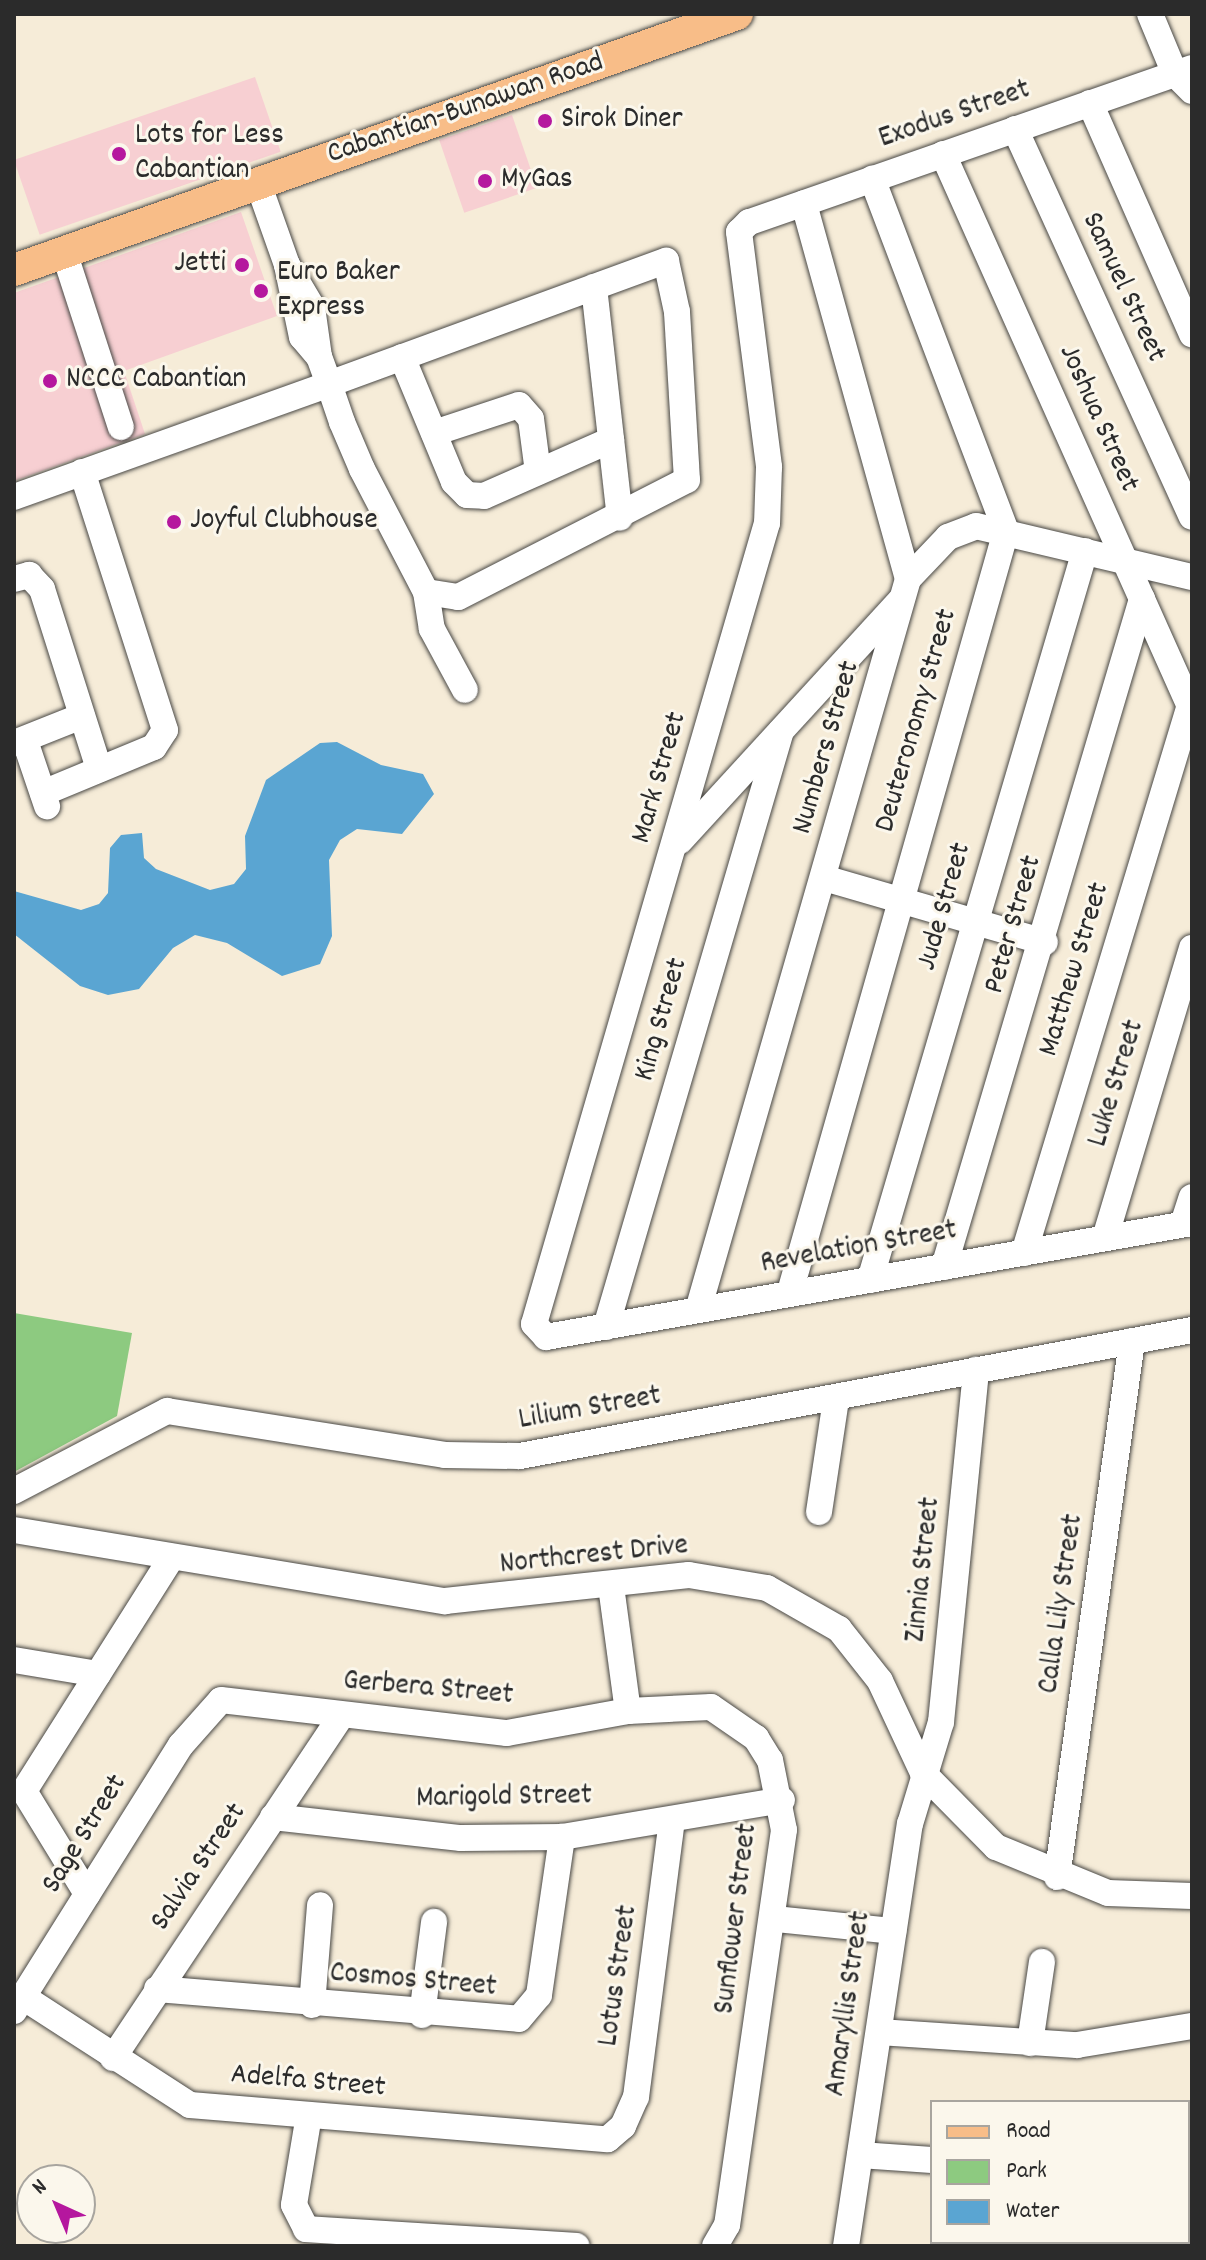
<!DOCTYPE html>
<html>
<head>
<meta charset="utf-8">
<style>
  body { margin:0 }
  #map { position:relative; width:1206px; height:2260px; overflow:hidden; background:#f6ecd8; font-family:Dekko,sans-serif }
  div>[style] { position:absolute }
  .built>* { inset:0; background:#f7cfd2; transform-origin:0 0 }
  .green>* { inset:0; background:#8dca80 }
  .water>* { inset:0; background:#5aa5d2 }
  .roads { filter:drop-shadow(0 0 2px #494845) drop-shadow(0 0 2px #494845) }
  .minor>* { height:26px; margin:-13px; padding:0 13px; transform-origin:13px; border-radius:13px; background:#fff }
  .major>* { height:32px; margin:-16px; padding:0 16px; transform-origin:16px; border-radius:16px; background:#f8bd88 }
  .dots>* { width:22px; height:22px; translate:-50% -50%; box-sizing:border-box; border:4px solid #fbf7ec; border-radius:50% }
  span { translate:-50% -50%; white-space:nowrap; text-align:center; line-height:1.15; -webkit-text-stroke:6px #fbf7ec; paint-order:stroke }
  .street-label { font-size:30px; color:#2b2b2b }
  .poi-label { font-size:30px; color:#2b2b2b }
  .left { translate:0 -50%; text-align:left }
  .right { translate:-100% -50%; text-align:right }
  .frame { position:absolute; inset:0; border:16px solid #2b2b2b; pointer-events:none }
  .legend { position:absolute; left:930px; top:2100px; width:260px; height:144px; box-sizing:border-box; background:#fbf7ec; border:2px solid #a8a59f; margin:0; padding:10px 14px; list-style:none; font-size:24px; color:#2b2b2b }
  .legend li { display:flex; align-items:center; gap:16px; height:40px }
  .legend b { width:40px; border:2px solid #a8a59f }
  .north { position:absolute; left:16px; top:2164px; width:80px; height:80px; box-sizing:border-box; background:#fbf7ec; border:2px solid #a8a59f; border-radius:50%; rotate:316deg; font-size:22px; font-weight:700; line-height:32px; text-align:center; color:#2b2b2b }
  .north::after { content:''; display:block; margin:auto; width:28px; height:36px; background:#b5179e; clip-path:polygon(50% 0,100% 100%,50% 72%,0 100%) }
</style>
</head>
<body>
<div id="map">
  <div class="built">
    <i style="left:255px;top:77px;width:79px;height:255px;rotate:71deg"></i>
    <i style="left:512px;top:115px;width:77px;height:77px;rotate:71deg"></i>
    <i style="clip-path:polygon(241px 212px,277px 316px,124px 371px,145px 434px,14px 481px,14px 293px)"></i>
  </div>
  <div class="green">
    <i style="clip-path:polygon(14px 1313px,132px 1333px,117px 1416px,14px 1472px)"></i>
  </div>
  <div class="water">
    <i style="clip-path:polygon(337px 742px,381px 765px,423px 774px,434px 794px,402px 834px,357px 829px,340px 840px,329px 860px,332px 936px,320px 964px,282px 976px,227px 943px,195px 935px,173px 948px,139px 989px,108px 995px,80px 986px,14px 934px,14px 891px,81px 910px,99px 904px,108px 893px,110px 848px,121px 835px,142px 833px,144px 858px,156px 869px,210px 890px,234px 884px,246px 869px,245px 836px,266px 780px,320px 743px)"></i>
  </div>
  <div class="roads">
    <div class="minor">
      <i style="left:1150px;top:14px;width:65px;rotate:67.4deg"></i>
      <i style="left:1175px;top:74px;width:24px;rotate:45deg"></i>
      <i style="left:1192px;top:68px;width:469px;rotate:160.8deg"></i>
      <i style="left:749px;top:222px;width:14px;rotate:135deg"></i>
      <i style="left:739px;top:232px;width:237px;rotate:82.7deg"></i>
      <i style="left:769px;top:467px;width:56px;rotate:92deg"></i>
      <i style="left:767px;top:523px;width:834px;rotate:106.22deg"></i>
      <i style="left:534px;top:1324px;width:18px;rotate:47deg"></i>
      <i style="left:546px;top:1337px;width:656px;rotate:-10.01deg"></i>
      <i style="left:1090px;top:103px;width:253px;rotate:66.2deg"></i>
      <i style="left:1015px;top:129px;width:426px;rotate:65.5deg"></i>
      <i style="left:943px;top:154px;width:610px;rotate:65.91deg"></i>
      <i style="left:258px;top:183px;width:87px;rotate:70.5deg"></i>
      <i style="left:287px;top:265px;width:49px;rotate:59.2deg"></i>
      <i style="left:312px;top:307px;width:50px;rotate:82deg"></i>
      <i style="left:64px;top:252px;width:184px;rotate:72deg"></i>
      <i style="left:594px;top:287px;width:232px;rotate:83.6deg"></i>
      <i style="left:402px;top:357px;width:135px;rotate:67.4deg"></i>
      <i style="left:454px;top:482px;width:18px;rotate:45deg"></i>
      <i style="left:467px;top:495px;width:17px;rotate:3deg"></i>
      <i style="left:484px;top:496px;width:139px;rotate:-23.8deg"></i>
      <i style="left:434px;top:433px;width:89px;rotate:-18.2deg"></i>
      <i style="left:519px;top:405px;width:18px;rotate:49deg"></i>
      <i style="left:531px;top:419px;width:53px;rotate:82.5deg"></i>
      <i style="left:14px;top:497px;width:335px;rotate:-19.7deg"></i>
      <i style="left:329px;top:384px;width:359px;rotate:-20.1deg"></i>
      <i style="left:666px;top:261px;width:52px;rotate:77.8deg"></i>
      <i style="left:677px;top:312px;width:168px;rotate:86.6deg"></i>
      <i style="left:687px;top:480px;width:257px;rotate:152.9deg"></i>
      <i style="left:458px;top:597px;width:32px;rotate:-171deg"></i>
      <i style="left:426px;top:592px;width:139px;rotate:-117.5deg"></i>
      <i style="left:362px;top:469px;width:51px;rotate:-113.1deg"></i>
      <i style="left:342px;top:422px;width:40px;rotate:-108.9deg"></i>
      <i style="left:329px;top:384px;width:29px;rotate:-110deg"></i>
      <i style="left:319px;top:357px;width:26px;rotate:-130deg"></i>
      <i style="left:302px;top:337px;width:74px;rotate:-101.8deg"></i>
      <i style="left:14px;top:579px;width:16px;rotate:-15deg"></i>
      <i style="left:29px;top:575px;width:19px;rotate:47deg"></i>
      <i style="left:42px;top:589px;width:189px;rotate:72.4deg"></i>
      <i style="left:908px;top:579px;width:58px;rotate:-46.4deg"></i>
      <i style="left:948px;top:537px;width:30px;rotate:-21deg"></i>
      <i style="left:976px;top:526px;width:222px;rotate:13.3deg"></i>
      <i style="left:426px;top:592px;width:37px;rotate:81deg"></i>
      <i style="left:432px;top:629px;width:69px;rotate:61.6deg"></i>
      <i style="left:25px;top:741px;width:69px;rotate:71.3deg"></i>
      <i style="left:14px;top:743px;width:73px;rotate:-21.7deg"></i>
      <i style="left:43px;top:793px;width:120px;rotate:-22.5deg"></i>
      <i style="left:154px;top:747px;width:20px;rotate:-57deg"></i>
      <i style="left:165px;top:730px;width:271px;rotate:-107.8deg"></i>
      <i style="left:680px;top:841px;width:326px;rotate:-47.5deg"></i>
      <i style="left:824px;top:878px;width:230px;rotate:16.2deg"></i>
      <i style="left:1183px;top:1224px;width:28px;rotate:-72deg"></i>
      <i style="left:1105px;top:1238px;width:303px;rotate:-73.3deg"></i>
      <i style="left:1024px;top:1253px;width:573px;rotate:-73.15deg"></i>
      <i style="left:944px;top:1267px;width:697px;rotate:-73.49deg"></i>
      <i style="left:870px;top:1280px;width:760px;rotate:-73.57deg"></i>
      <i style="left:790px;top:1292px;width:791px;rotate:-74.15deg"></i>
      <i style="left:1006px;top:531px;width:377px;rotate:-110.8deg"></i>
      <i style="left:698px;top:1310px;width:761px;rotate:-73.97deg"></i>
      <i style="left:908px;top:579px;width:390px;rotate:-105.5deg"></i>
      <i style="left:606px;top:1327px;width:621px;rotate:-73.64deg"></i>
      <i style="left:14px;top:1491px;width:173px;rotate:-27.6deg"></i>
      <i style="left:167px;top:1411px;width:281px;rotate:9deg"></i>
      <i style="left:445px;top:1455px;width:75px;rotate:0.8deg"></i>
      <i style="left:520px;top:1456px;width:684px;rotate:-10.62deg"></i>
      <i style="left:819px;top:1512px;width:114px;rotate:-81.4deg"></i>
      <i style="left:14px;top:1530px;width:437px;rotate:9.4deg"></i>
      <i style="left:445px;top:1601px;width:245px;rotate:-6.1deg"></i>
      <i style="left:689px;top:1575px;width:79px;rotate:9.5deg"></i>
      <i style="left:767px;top:1588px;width:83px;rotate:29.7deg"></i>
      <i style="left:839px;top:1629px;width:66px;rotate:51.7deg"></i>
      <i style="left:880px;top:1681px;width:102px;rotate:64.9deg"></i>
      <i style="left:923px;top:1773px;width:104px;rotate:45.4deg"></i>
      <i style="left:996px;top:1847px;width:121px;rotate:22.3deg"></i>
      <i style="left:1108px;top:1893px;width:84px;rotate:2deg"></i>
      <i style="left:611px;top:1586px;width:126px;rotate:82.3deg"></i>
      <i style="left:14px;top:1660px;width:85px;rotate:9.5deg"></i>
      <i style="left:24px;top:1791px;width:277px;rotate:-57.7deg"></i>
      <i style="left:24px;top:1791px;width:121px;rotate:58.5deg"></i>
      <i style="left:273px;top:1817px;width:189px;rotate:6.4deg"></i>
      <i style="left:461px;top:1838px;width:101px;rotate:-0.6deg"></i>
      <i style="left:562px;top:1837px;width:223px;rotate:-9.5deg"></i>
      <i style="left:1057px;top:1877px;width:541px;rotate:-82.03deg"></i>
      <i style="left:775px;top:1919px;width:119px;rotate:5.8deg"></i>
      <i style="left:157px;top:1989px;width:363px;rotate:4.7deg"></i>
      <i style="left:519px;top:2019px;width:31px;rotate:-50deg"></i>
      <i style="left:539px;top:1995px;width:160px;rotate:-81.7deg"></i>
      <i style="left:23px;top:1997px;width:199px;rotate:32.9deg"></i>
      <i style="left:190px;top:2105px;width:419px;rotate:4.7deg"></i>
      <i style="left:608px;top:2139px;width:20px;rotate:-41deg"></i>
      <i style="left:623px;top:2126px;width:32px;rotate:-66deg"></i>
      <i style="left:636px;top:2097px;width:278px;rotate:-82.6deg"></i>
      <i style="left:312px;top:2005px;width:100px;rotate:-85.4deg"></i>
      <i style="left:14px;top:2011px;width:314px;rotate:-57.9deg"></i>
      <i style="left:181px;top:1745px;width:60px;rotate:-48.4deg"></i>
      <i style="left:221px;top:1700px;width:288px;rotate:6.6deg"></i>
      <i style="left:507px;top:1733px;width:123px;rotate:-10.3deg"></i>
      <i style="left:628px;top:1711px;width:83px;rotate:-2.8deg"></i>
      <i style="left:711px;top:1707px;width:55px;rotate:34.6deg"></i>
      <i style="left:756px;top:1738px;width:26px;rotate:58deg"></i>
      <i style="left:770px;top:1760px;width:71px;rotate:78.7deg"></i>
      <i style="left:784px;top:1830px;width:399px;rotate:98.2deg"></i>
      <i style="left:727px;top:2225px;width:24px;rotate:120deg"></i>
      <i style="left:422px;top:2015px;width:94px;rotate:-82.6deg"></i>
      <i style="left:879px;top:2032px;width:198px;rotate:3.8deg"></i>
      <i style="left:1077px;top:2045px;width:117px;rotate:-9.4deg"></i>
      <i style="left:1030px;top:2043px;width:82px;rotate:-81.6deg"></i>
      <i style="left:113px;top:2058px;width:412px;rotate:-56.3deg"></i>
      <i style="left:309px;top:2115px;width:91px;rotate:99.5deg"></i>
      <i style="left:294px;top:2205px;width:27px;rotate:63deg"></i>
      <i style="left:306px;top:2229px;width:271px;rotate:3.6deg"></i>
      <i style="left:1188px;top:2150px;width:4px;rotate:-14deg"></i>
      <i style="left:860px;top:2155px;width:72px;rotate:4deg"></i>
      <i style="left:846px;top:2246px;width:427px;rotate:-81.4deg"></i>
      <i style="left:910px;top:1824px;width:107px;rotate:-73.1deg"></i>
      <i style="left:941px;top:1722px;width:354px;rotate:-84.3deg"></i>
    </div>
    <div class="major">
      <i style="left:14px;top:270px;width:767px;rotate:-19.5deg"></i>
    </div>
  </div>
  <div class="dots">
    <i style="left:545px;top:121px;background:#b5179e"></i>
    <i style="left:119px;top:154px;background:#b5179e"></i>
    <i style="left:485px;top:181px;background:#b5179e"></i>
    <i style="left:242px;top:265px;background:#b5179e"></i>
    <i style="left:261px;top:291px;background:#b5179e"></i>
    <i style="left:50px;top:381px;background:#b5179e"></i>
    <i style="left:174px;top:522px;background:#b5179e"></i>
  </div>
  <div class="street-label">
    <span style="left:466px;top:110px;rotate:-19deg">Cabantian-Bunawan Road</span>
    <span style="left:955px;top:116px;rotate:-19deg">Exodus Street</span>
    <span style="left:1122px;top:288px;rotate:65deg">Samuel Street</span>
    <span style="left:1097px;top:419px;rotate:66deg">Joshua Street</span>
    <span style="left:918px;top:721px;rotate:-74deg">Deuteronomy Street</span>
    <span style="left:828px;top:748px;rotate:-74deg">Numbers Street</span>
    <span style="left:661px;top:778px;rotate:-74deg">Mark Street</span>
    <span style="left:946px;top:907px;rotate:-74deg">Jude Street</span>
    <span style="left:1015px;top:925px;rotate:-74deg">Peter Street</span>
    <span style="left:1076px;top:970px;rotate:-73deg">Matthew Street</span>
    <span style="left:663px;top:1020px;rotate:-74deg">King Street</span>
    <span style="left:1118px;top:1084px;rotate:-73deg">Luke Street</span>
    <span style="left:859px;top:1249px;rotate:-10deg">Revelation Street</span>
    <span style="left:590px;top:1410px;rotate:-10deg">Lilium Street</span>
    <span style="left:594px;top:1557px;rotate:-6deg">Northcrest Drive</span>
    <span style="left:925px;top:1570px;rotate:-84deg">Zinnia Street</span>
    <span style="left:1063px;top:1604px;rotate:-82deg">Calla Lily Street</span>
    <span style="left:428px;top:1690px;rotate:5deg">Gerbera Street</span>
    <span style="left:504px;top:1799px;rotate:-1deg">Marigold Street</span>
    <span style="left:86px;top:1835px;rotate:-58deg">Sage Street</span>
    <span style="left:200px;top:1868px;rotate:-56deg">Salvia Street</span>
    <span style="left:738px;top:1919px;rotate:-83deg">Sunflower Street</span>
    <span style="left:620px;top:1976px;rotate:-82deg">Lotus Street</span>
    <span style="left:413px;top:1982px;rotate:5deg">Cosmos Street</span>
    <span style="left:850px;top:2004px;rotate:-82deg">Amaryllis Street</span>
    <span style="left:308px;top:2083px;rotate:5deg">Adelfa Street</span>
  </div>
  <div class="poi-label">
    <span class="left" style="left:561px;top:121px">Sirok Diner</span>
    <span class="left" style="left:135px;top:154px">Lots for Less<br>Cabantian</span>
    <span class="left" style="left:501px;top:181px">MyGas</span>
    <span class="right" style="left:226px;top:265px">Jetti</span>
    <span class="left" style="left:277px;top:291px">Euro Baker<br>Express</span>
    <span class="left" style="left:66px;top:381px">NCCC Cabantian</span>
    <span class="left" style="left:190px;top:522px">Joyful Clubhouse</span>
  </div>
  <div class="frame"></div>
  <ul class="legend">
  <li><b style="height:10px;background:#f8bd88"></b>Road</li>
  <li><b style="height:22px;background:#8dca80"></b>Park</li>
  <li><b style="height:22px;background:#5aa5d2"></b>Water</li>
  </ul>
  <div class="north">N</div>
</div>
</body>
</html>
